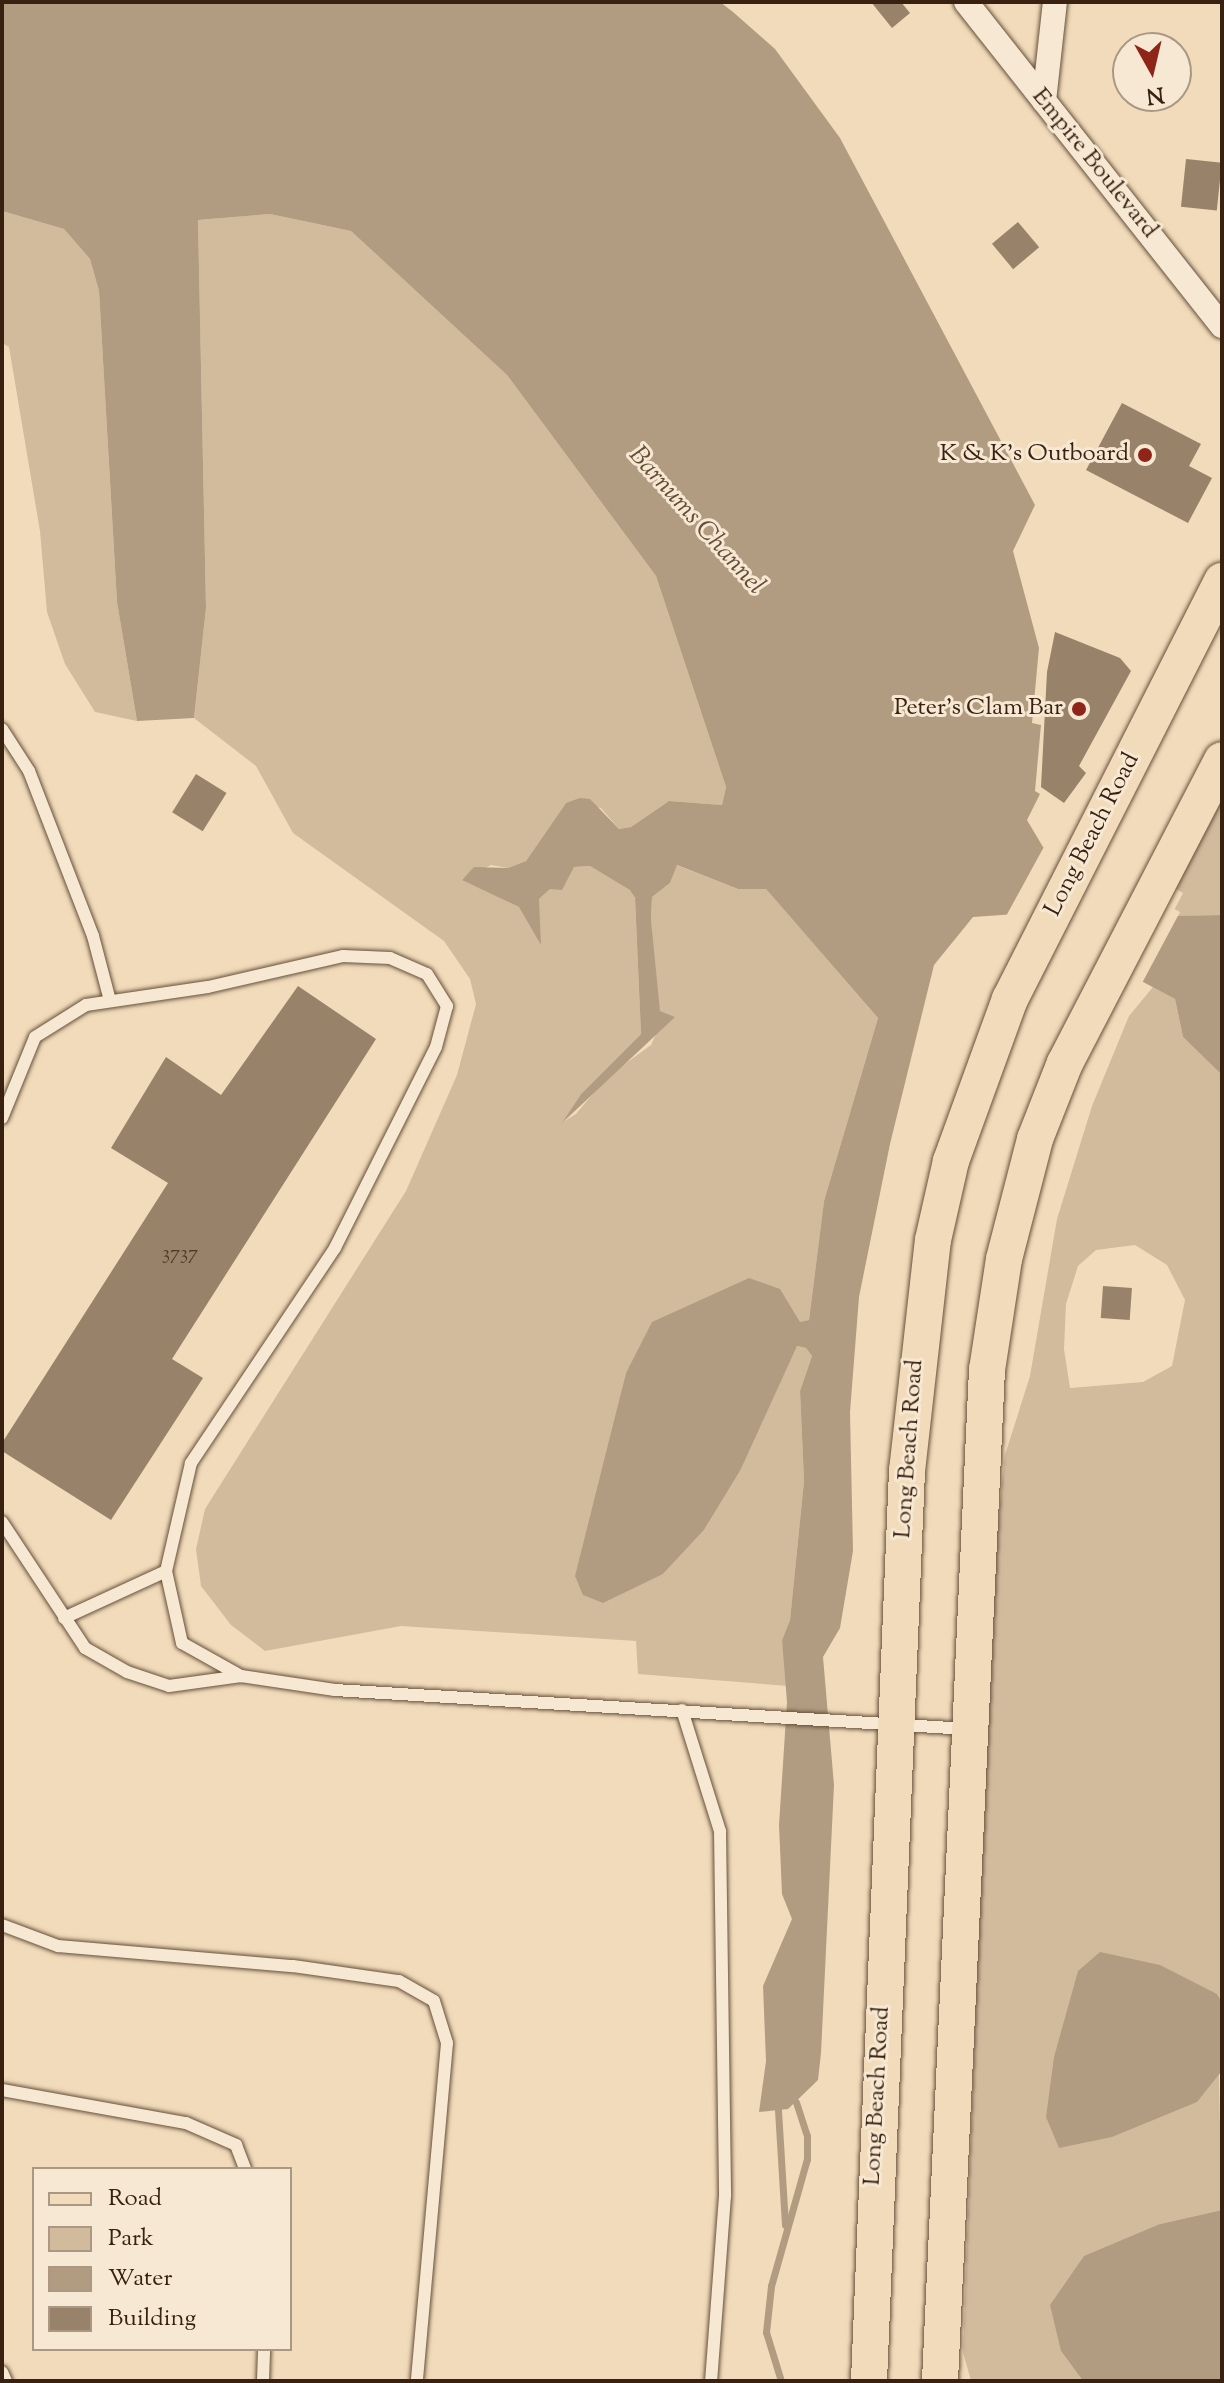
<!DOCTYPE html>
<html>
<head>
<meta charset="utf-8">
<style>
  body { margin:0 }
  #map { position:relative; width:1224px; height:2383px; overflow:hidden; background:#f1dbba; font-family:"Sorts Mill Goudy",serif }
  div>[style] { position:absolute }
  .green>* { inset:0; background:#d2bb9d }
  .water>* { inset:0; background:#b29c81 }
  .pier>* { inset:0; background:#f1dbba }
  .stream>* { height:7px; margin:-3.5px; padding:0 3.5px; transform-origin:3.5px; border-radius:3.5px; background:#b29c81 }
  .building>* { inset:0; background:#988269; transform-origin:0 0 }
  .roads { filter:drop-shadow(0 0 2px #66503b) drop-shadow(0 0 2px #66503b) }
  .service>* { height:12px; margin:-6px; padding:0 6px; transform-origin:6px; border-radius:6px; background:#f6e8d2 }
  .minor>* { height:24px; margin:-12px; padding:0 12px; transform-origin:12px; border-radius:12px; background:#f6e8d2 }
  .primary>* { height:36px; margin:-18px; padding:0 18px; transform-origin:18px; border-radius:18px; background:#f1dbba }
  .dots>* { width:22px; height:22px; translate:-50% -50%; box-sizing:border-box; border:4px solid #f6e8d2; border-radius:50% }
  span { translate:-50% -50%; white-space:nowrap; text-align:center; line-height:1.15; -webkit-text-stroke:6px #f6e8d2; paint-order:stroke }
  .number-label { font-size:20px; color:#503927 }
  .number-label span { -webkit-text-stroke-width:0 }
  .street-label { font-size:24px; color:#382111 }
  .poi-label { font-size:24px; color:#382111 }
  .right { translate:-100% -50%; text-align:right }
  .water-label { font-size:26px; color:#634c38; font-style:italic }
  .frame { position:absolute; inset:0; border:4px solid #382111; pointer-events:none }
  .legend { position:absolute; left:32px; top:2167px; width:260px; height:184px; box-sizing:border-box; background:#f6e8d2; border:2px solid #aa9885; margin:0; padding:10px 14px; list-style:none; font-size:24px; color:#382111 }
  .legend li { display:flex; align-items:center; gap:16px; height:40px }
  .legend b { width:40px; border:2px solid #aa9885 }
  .north { position:absolute; left:1112px; top:32px; width:80px; height:80px; box-sizing:border-box; background:#f6e8d2; border:2px solid #aa9885; border-radius:50%; rotate:172deg; font-size:22px; font-weight:700; line-height:32px; text-align:center; color:#382111 }
  .north::after { content:''; display:block; margin:auto; width:28px; height:36px; background:#8f2418; clip-path:polygon(50% 0,100% 100%,50% 72%,0 100%) }
</style>
</head>
<body>
<div id="map">
  <div class="green">
    <i style="clip-path:polygon(2px 211px,64px 229px,90px 259px,99px 291px,117px 602px,137px 721px,95px 712px,65px 664px,47px 612px,40px 531px,9px 347px,2px 343px)"></i>
    <i style="clip-path:polygon(270px 214px,351px 231px,507px 375px,656px 576px,726px 787px,722px 805px,669px 801px,631px 827px,619px 829px,601px 808px,566px 803px,526px 861px,508px 868px,491px 865px,462px 879px,519px 907px,531px 921px,539px 899px,574px 867px,590px 866px,631px 890px,635px 899px,641px 1034px,581px 1094px,563px 1122px,576px 1114px,607px 1077px,651px 1045px,658px 1029px,673px 1017px,660px 1011px,656px 996px,651px 921px,652px 897px,670px 883px,676px 865px,738px 889px,766px 889px,878px 1018px,824px 1201px,809px 1320px,800px 1323px,791px 1308px,626px 1373px,605px 1466px,663px 1574px,704px 1530px,740px 1471px,773px 1389px,797px 1346px,806px 1348px,812px 1356px,800px 1391px,804px 1481px,790px 1620px,782px 1640px,788px 1686px,638px 1674px,636px 1641px,401px 1626px,265px 1651px,231px 1625px,201px 1586px,196px 1549px,205px 1509px,406px 1191px,457px 1075px,476px 1004px,470px 979px,444px 941px,293px 833px,256px 766px,194px 718px,206px 608px,198px 220px)"></i>
    <i style="clip-path:polygon(1222px 770px,1222px 915px,1171px 916px,1183px 893px,1165px 882px)"></i>
    <i style="clip-path:polygon(evenodd,1153px 987px,1175px 999px,1183px 1037px,1222px 1075px,1222px 2002px,1217px 1994px,1222px 2210px,1160px 2224px,1061px 2351px,1083px 2381px,971px 2381px,963px 2352px,983px 1807px,982px 1688px,1005px 1455px,1030px 1376px,1057px 1219px,1092px 1106px,1129px 1016px,1153px 987px,1135px 1245px,1167px 1265px,1185px 1300px,1172px 1366px,1143px 1382px,1070px 1388px,1064px 1349px,1066px 1304px,1078px 1266px,1096px 1250px,1135px 1245px)"></i>
  </div>
  <div class="water">
    <i style="clip-path:polygon(2px 2px,720px 2px,733px 12px,775px 49px,840px 138px,1035px 505px,1013px 551px,1039px 648px,1032px 723px,1041px 725px,1035px 791px,1040px 794px,1027px 820px,1043px 847px,1171px 916px,1222px 915px,1222px 1075px,1183px 1037px,1175px 999px,1016px 914px,973px 917px,934px 965px,890px 1144px,859px 1297px,850px 1412px,853px 1551px,840px 1628px,823px 1657px,834px 1785px,821px 2053px,818px 2080px,788px 2109px,759px 2112px,766px 2061px,763px 1986px,792px 1919px,782px 1894px,779px 1825px,787px 1702px,782px 1640px,790px 1620px,804px 1481px,800px 1391px,812px 1356px,806px 1348px,797px 1346px,740px 1471px,704px 1530px,663px 1574px,603px 1603px,583px 1595px,575px 1576px,626px 1373px,652px 1322px,749px 1278px,780px 1289px,800px 1322px,809px 1320px,824px 1201px,878px 1018px,766px 889px,738px 889px,677px 865px,670px 883px,652px 897px,651px 920px,660px 1011px,675px 1017px,562px 1123px,581px 1094px,641px 1034px,635px 898px,630px 890px,590px 866px,574px 867px,562px 890px,550px 889px,539px 899px,541px 945px,519px 907px,462px 880px,474px 867px,508px 868px,526px 861px,566px 803px,580px 798px,590px 799px,619px 829px,631px 827px,669px 801px,722px 805px,726px 787px,656px 576px,507px 375px,351px 231px,270px 214px,198px 220px,206px 608px,194px 718px,137px 721px,117px 602px,99px 291px,90px 259px,64px 229px,2px 211px)"></i>
    <i style="clip-path:polygon(1100px 1952px,1160px 1965px,1217px 1994px,1222px 2002px,1221px 2072px,1197px 2102px,1112px 2137px,1059px 2148px,1046px 2117px,1054px 2057px,1078px 1971px)"></i>
    <i style="clip-path:polygon(1222px 2210px,1222px 2381px,1083px 2381px,1061px 2351px,1050px 2305px,1084px 2256px,1160px 2224px)"></i>
  </div>
  <div class="pier">
    <i style="clip-path:polygon(1046px 843px,1180px 912px,1141px 985px,1015px 918px,1005px 918px)"></i>
  </div>
  <div class="stream">
    <i style="left:778px;top:2110px;width:115px;rotate:86.5deg"></i>
    <i style="left:781px;top:2381px;width:51px;rotate:-107deg"></i>
    <i style="left:766px;top:2332px;width:46px;rotate:-83.8deg"></i>
    <i style="left:771px;top:2286px;width:132px;rotate:-74.2deg"></i>
    <i style="left:807px;top:2159px;width:23px;rotate:-90deg"></i>
    <i style="left:807px;top:2136px;width:36px;rotate:-108deg"></i>
  </div>
  <div class="building">
    <i style="clip-path:polygon(871px 2px,901px 2px,910px 13px,892px 28px)"></i>
    <i style="left:1186px;top:159px;width:36px;height:48px;rotate:6deg"></i>
    <i style="left:1018px;top:222px;width:33px;height:34px;rotate:50deg"></i>
    <i style="clip-path:polygon(1122px 403px,1201px 444px,1189px 466px,1212px 478px,1188px 523px,1086px 470px)"></i>
    <i style="clip-path:polygon(1055px 632px,1120px 658px,1131px 671px,1079px 766px,1086px 773px,1064px 803px,1041px 787px,1047px 672px)"></i>
    <i style="left:196px;top:774px;width:36px;height:45px;rotate:32deg"></i>
    <i style="clip-path:polygon(298px 986px,376px 1039px,172px 1359px,203px 1378px,111px 1520px,2px 1451px,2px 1443px,168px 1183px,111px 1148px,166px 1057px,221px 1095px)"></i>
    <i style="left:1103px;top:1286px;width:29px;height:32px;rotate:4deg"></i>
  </div>
  <div class="roads">
    <div class="service">
      <i style="left:2px;top:729px;width:50px;rotate:57.3deg"></i>
      <i style="left:29px;top:771px;width:177px;rotate:68.8deg"></i>
      <i style="left:93px;top:936px;width:67px;rotate:75.3deg"></i>
      <i style="left:2px;top:1118px;width:87px;rotate:-67.8deg"></i>
      <i style="left:35px;top:1037px;width:60px;rotate:-32.1deg"></i>
      <i style="left:86px;top:1005px;width:123px;rotate:-8.4deg"></i>
      <i style="left:208px;top:987px;width:139px;rotate:-12.9deg"></i>
      <i style="left:343px;top:956px;width:47px;rotate:2.4deg"></i>
      <i style="left:390px;top:958px;width:40px;rotate:23.4deg"></i>
      <i style="left:427px;top:974px;width:38px;rotate:58deg"></i>
      <i style="left:447px;top:1006px;width:42px;rotate:105deg"></i>
      <i style="left:436px;top:1047px;width:225px;rotate:116.7deg"></i>
      <i style="left:335px;top:1248px;width:259px;rotate:123.8deg"></i>
      <i style="left:191px;top:1463px;width:111px;rotate:103deg"></i>
      <i style="left:166px;top:1571px;width:74px;rotate:77.5deg"></i>
      <i style="left:182px;top:1643px;width:68px;rotate:29.2deg"></i>
      <i style="left:2px;top:1522px;width:151px;rotate:56.6deg"></i>
      <i style="left:85px;top:1648px;width:48px;rotate:29.7deg"></i>
      <i style="left:127px;top:1672px;width:44px;rotate:18.4deg"></i>
      <i style="left:169px;top:1686px;width:73px;rotate:-7.9deg"></i>
      <i style="left:241px;top:1676px;width:95px;rotate:8.5deg"></i>
      <i style="left:335px;top:1690px;width:633px;rotate:3.53deg"></i>
      <i style="left:64px;top:1618px;width:112px;rotate:-24.7deg"></i>
      <i style="left:682px;top:1710px;width:127px;rotate:72.6deg"></i>
      <i style="left:720px;top:1831px;width:365px;rotate:89.2deg"></i>
      <i style="left:725px;top:2196px;width:186px;rotate:94.3deg"></i>
      <i style="left:2px;top:1925px;width:60px;rotate:20.6deg"></i>
      <i style="left:58px;top:1946px;width:236px;rotate:4.9deg"></i>
      <i style="left:293px;top:1966px;width:107px;rotate:8.1deg"></i>
      <i style="left:399px;top:1981px;width:40px;rotate:29.7deg"></i>
      <i style="left:434px;top:2001px;width:44px;rotate:72.8deg"></i>
      <i style="left:447px;top:2043px;width:339px;rotate:95.1deg"></i>
      <i style="left:2px;top:2090px;width:187px;rotate:10.2deg"></i>
      <i style="left:186px;top:2123px;width:55px;rotate:23.7deg"></i>
      <i style="left:236px;top:2145px;width:26px;rotate:69deg"></i>
      <i style="left:2px;top:2372px;width:10px;rotate:66deg"></i>
      <i style="left:263px;top:2381px;width:32px;rotate:-88deg"></i>
    </div>
    <div class="minor">
      <i style="left:966px;top:2px;width:413px;rotate:51.7deg"></i>
      <i style="left:1044px;top:101px;width:100px;rotate:-83.7deg"></i>
    </div>
    <div class="primary">
      <i style="left:869px;top:2381px;width:911px;rotate:-87.61deg"></i>
      <i style="left:907px;top:1471px;width:232px;rotate:-83.6deg"></i>
      <i style="left:933px;top:1240px;width:81px;rotate:-77.2deg"></i>
      <i style="left:951px;top:1161px;width:172px;rotate:-70deg"></i>
      <i style="left:1010px;top:999px;width:469px;rotate:-63.1deg"></i>
      <i style="left:940px;top:2381px;width:1012px;rotate:-87.34deg"></i>
      <i style="left:987px;top:1370px;width:112px;rotate:-81.3deg"></i>
      <i style="left:1004px;top:1259px;width:124px;rotate:-75.5deg"></i>
      <i style="left:1035px;top:1139px;width:82px;rotate:-68.5deg"></i>
      <i style="left:1065px;top:1063px;width:341px;rotate:-62.6deg"></i>
    </div>
  </div>
  <div class="dots">
    <i style="left:1145px;top:455px;background:#8f2418"></i>
    <i style="left:1079px;top:709px;background:#8f2418"></i>
  </div>
  <div class="number-label">
    <span style="left:180px;top:1254px">3737</span>
  </div>
  <div class="street-label">
    <span style="left:1094px;top:164px;rotate:51deg">Empire Boulevard</span>
    <span style="left:1093px;top:835px;rotate:-63deg">Long Beach Road</span>
    <span style="left:910px;top:1449px;rotate:-86deg">Long Beach Road</span>
    <span style="left:878px;top:2096px;rotate:-87deg">Long Beach Road</span>
  </div>
  <div class="poi-label">
    <span class="right" style="left:1129px;top:455px">K &amp; K's Outboard</span>
    <span class="right" style="left:1063px;top:709px">Peter's Clam Bar</span>
  </div>
  <div class="water-label">
    <span style="left:696px;top:521px;rotate:48deg">Barnums Channel</span>
  </div>
  <div class="frame"></div>
  <ul class="legend">
  <li><b style="height:10px;background:#f1dbba"></b>Road</li>
  <li><b style="height:22px;background:#d2bb9d"></b>Park</li>
  <li><b style="height:22px;background:#b29c81"></b>Water</li>
  <li><b style="height:22px;background:#988269"></b>Building</li>
  </ul>
  <div class="north">N</div>
</div>
</body>
</html>
